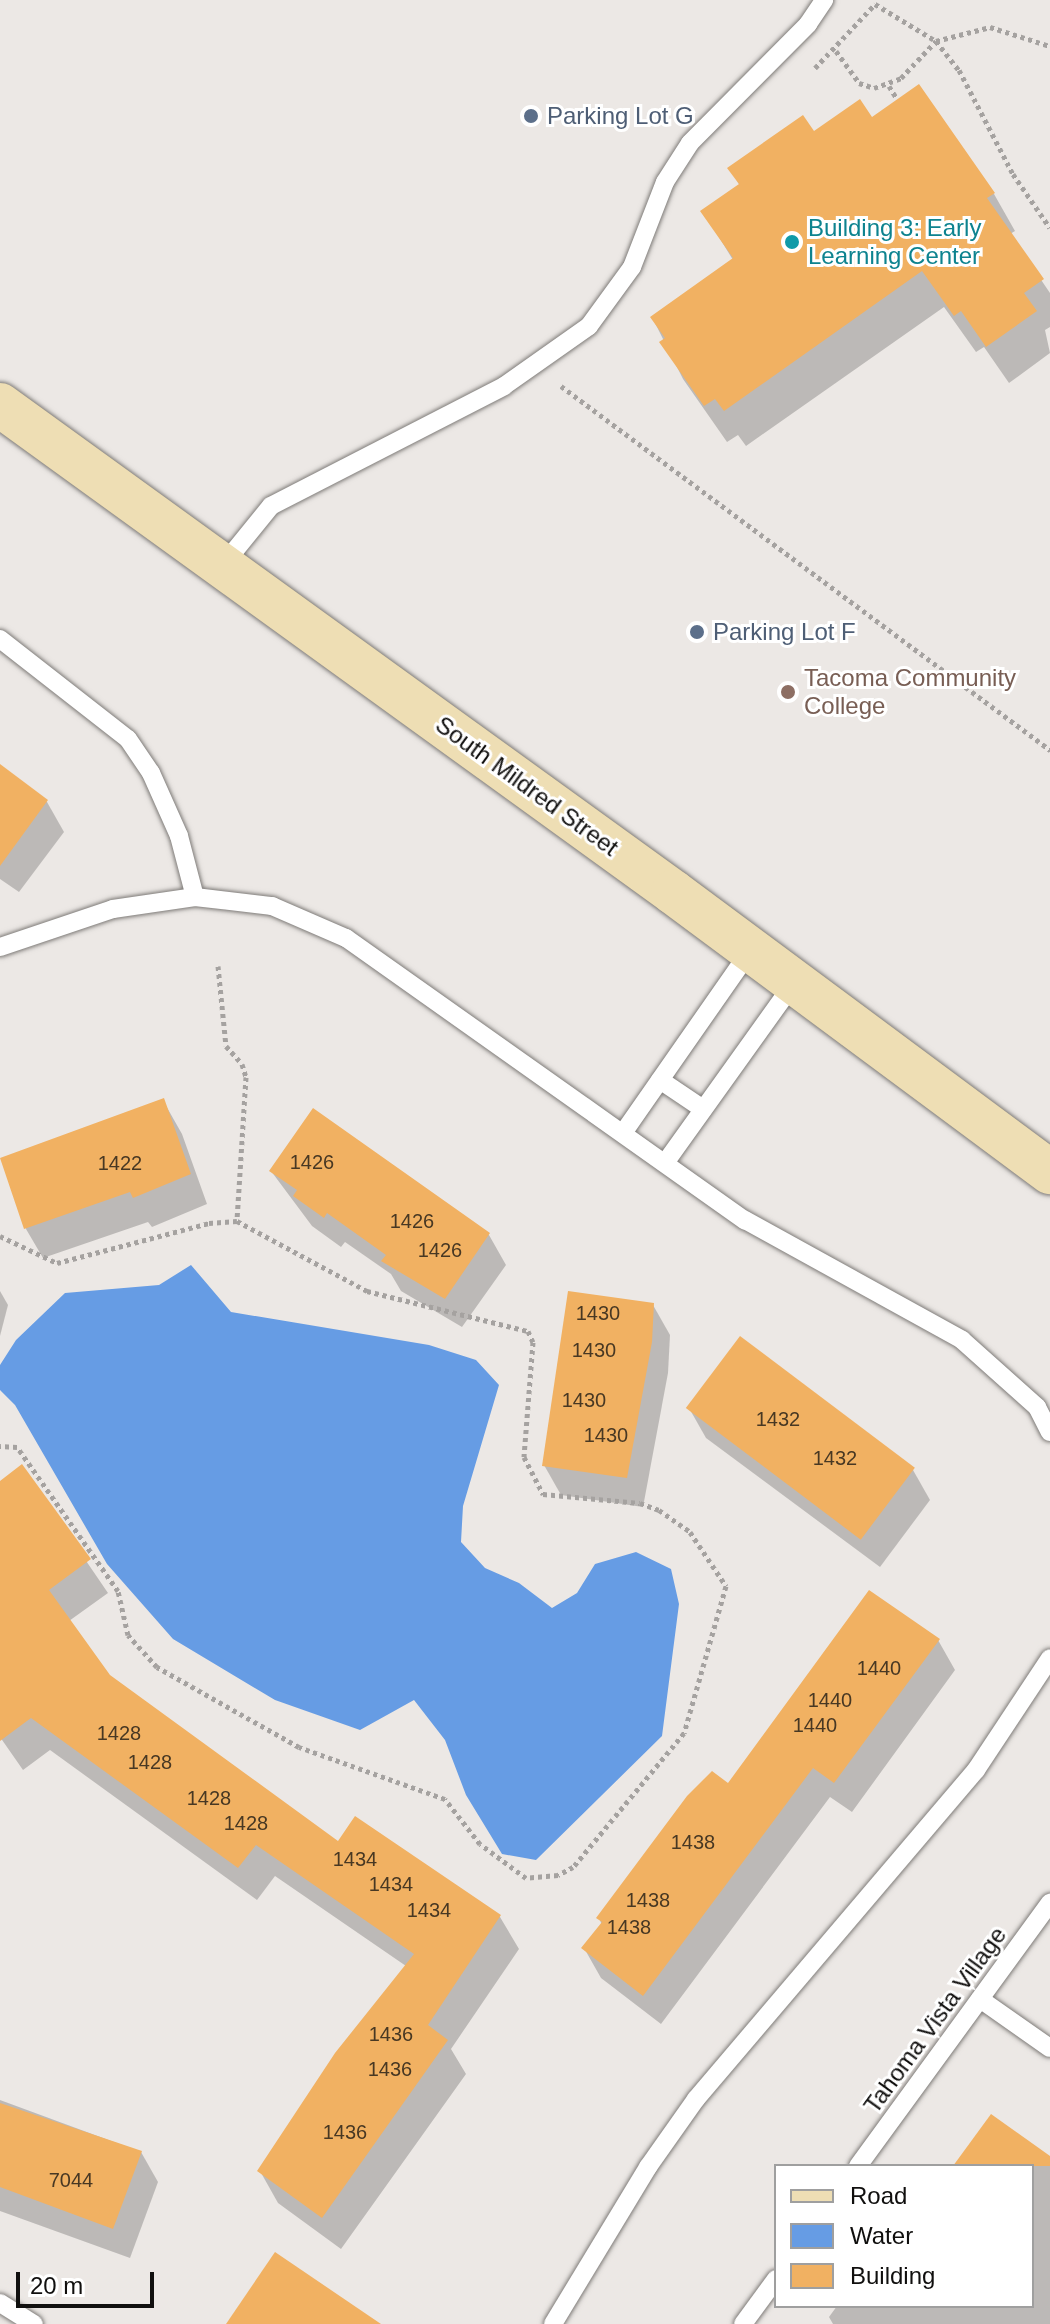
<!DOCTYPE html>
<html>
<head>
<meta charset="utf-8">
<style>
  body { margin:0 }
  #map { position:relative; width:1050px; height:2324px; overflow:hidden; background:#ece8e5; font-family:Helvetica,sans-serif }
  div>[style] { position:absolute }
  .water>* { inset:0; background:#669ce4 }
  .shadow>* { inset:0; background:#0003 }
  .building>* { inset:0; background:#f1b162; transform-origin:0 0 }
  .path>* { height:5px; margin-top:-2.5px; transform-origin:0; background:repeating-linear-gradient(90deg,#a5a2a0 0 4px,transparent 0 8px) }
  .roads { filter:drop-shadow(0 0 2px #7e7b78) drop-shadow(0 0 2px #7e7b78) }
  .service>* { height:18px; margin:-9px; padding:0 9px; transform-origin:9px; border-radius:9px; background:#fff }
  .secondary>* { height:44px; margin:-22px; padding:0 22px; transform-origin:22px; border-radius:22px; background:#eedeb4 }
  .dots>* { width:22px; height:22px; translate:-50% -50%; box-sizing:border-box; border:4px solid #fff; border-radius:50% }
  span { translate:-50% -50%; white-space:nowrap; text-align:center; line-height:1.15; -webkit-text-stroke:6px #fff; paint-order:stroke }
  .number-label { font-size:20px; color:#483823 }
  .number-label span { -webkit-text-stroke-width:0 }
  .service-label { font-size:24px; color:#4e5e75 }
  .left { translate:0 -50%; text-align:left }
  .culture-label { font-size:24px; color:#0d838f }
  .education-label { font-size:24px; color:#785e54 }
  .street-label { font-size:24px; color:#100f0e }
  .legend { position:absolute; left:774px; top:2164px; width:260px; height:144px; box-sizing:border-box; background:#fff; border:2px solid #9f9f9f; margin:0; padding:10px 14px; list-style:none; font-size:24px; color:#100f0e }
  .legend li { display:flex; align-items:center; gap:16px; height:40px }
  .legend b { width:40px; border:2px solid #9f9f9f }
  .scale { position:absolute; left:16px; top:2272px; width:138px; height:36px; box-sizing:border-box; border:4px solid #100f0e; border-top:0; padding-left:10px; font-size:24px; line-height:28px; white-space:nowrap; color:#100f0e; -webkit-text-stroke:6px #fff; paint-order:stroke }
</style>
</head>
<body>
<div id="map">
  <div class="water">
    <i style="clip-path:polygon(191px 1265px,231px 1312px,429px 1345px,476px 1360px,499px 1385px,463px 1506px,461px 1542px,485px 1568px,519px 1583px,552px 1608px,577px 1593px,595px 1564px,636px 1552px,671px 1569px,679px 1604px,662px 1736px,536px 1860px,502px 1854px,466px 1795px,445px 1740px,414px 1700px,360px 1730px,275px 1700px,173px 1639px,107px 1564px,15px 1405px,0 1390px,0 1365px,16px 1340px,65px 1293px,159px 1285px)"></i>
  </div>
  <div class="shadow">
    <i style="clip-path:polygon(871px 120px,994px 194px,1015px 231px,1010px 234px,1050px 293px,1050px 327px,1045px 330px,1050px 353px,1009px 383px,984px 347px,976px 352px,944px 307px,746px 446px,738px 435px,727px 442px,683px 379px,652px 317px,733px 260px,703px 211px,740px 186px,730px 169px,813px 134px)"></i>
    <i style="clip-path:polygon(0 767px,47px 802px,64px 832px,19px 892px,0 879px)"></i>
    <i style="clip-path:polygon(165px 1104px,182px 1134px,207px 1204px,152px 1227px,148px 1222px,43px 1258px,26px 1229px,2px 1159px)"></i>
    <i style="clip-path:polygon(271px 1171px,489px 1235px,506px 1265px,462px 1327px,401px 1291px,391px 1274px,345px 1242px,341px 1247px,312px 1226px)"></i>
    <i style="clip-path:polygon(0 1291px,8px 1305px,0 1336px)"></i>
    <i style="clip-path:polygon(653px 1305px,670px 1335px,668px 1373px,643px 1507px,561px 1495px,544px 1465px)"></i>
    <i style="clip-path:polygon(689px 1408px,913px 1470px,930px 1500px,880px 1567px,706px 1438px)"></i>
    <i style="clip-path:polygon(22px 1467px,108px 1593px,69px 1621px,109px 1676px,339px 1844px,500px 1917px,519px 1949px,451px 2049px,466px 2074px,341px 2249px,278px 2203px,260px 2171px,406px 1966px,275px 1876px,257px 1900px,50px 1750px,23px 1770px,0 1737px,0 1483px)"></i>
    <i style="clip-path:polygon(938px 1640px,955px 1670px,852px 1812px,830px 1797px,661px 2024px,601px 1978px,584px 1948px,602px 1925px,599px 1918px,728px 1786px)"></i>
    <i style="clip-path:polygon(0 2100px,141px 2152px,158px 2182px,130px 2258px,0 2211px)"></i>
    <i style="clip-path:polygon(1050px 2158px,1050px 2324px,833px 2324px,829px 2317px,837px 2306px,1032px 2306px,1032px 2166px,956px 2166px)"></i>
  </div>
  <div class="building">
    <i style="clip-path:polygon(919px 84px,995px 193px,987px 198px,1044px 279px,1024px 293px,1037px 311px,986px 347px,961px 311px,954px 316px,922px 271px,724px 411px,715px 399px,704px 406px,659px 342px,665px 338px,650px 317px,733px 258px,700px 211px,739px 184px,727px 168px,803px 115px,814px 131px,860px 99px,872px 117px)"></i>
    <i style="clip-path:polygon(0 764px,48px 800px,0 866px)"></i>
    <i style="clip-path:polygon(164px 1098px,191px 1174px,133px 1198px,130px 1192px,24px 1229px,0 1158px)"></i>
    <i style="clip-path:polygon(313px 1108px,490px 1233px,445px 1299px,381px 1261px,386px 1255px,327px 1213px,324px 1218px,293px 1196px,297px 1190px,269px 1171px)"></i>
    <i style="clip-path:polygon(568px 1291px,654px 1303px,652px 1342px,627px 1478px,542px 1466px)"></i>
    <i style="left:740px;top:1336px;width:219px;height:90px;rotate:37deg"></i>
    <i style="clip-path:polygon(22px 1464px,91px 1559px,49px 1590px,110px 1675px,338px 1841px,355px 1816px,501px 1915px,428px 2025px,448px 2040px,322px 2218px,257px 2171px,335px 2053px,414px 1954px,256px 1845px,238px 1868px,31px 1718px,0 1741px,0 1481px)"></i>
    <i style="clip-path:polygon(869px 1590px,940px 1639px,834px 1783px,813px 1768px,643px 1996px,581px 1948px,602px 1922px,596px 1918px,687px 1796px,712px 1771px,728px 1783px)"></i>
    <i style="clip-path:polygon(0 2103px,142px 2151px,113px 2229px,0 2187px)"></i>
    <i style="clip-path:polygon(991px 2114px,1050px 2156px,1050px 2166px,953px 2166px)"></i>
    <i style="clip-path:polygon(275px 2252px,381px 2324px,226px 2324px)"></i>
  </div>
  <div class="path">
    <i style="left:836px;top:51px;width:39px;rotate:54deg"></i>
    <i style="left:859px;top:83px;width:16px;rotate:18deg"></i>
    <i style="left:874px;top:88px;width:29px;rotate:-20deg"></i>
    <i style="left:901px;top:78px;width:51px;rotate:-46.6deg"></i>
    <i style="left:936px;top:41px;width:56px;rotate:-14.5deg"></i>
    <i style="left:990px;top:27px;width:63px;rotate:17.6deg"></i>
    <i style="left:815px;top:68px;width:88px;rotate:-46.8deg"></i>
    <i style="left:875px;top:4px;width:71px;rotate:31.2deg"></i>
    <i style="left:936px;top:41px;width:37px;rotate:52deg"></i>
    <i style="left:959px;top:70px;width:117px;rotate:62.6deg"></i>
    <i style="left:1013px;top:174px;width:65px;rotate:55.6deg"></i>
    <i style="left:889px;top:86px;width:15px;rotate:58deg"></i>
    <i style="left:561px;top:386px;width:610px;rotate:36.66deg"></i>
    <i style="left:218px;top:966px;width:80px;rotate:84.3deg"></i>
    <i style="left:226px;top:1046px;width:24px;rotate:48deg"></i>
    <i style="left:242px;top:1064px;width:14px;rotate:73deg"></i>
    <i style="left:246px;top:1077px;width:144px;rotate:93.6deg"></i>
    <i style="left:0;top:1236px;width:63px;rotate:25.3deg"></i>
    <i style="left:57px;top:1263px;width:157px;rotate:-14.7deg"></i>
    <i style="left:209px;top:1223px;width:28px;rotate:-4deg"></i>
    <i style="left:237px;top:1221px;width:148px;rotate:28.3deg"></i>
    <i style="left:367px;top:1291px;width:166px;rotate:14deg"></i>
    <i style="left:528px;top:1331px;width:12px;rotate:66deg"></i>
    <i style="left:533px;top:1342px;width:115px;rotate:94.5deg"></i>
    <i style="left:524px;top:1457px;width:42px;rotate:62.8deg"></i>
    <i style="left:543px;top:1494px;width:97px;rotate:5.3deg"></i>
    <i style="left:640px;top:1503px;width:20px;rotate:20deg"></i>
    <i style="left:659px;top:1510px;width:38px;rotate:35deg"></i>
    <i style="left:690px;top:1532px;width:65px;rotate:56.3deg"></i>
    <i style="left:726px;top:1586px;width:153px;rotate:105.9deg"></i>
    <i style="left:684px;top:1733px;width:174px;rotate:129.6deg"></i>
    <i style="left:573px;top:1867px;width:17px;rotate:152deg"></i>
    <i style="left:558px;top:1875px;width:32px;rotate:175deg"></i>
    <i style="left:526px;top:1878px;width:57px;rotate:-143.5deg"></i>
    <i style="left:480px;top:1844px;width:57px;rotate:-127.9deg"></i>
    <i style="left:445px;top:1799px;width:155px;rotate:-160.4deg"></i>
    <i style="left:299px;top:1747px;width:163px;rotate:-150.6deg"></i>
    <i style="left:157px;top:1667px;width:43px;rotate:-132.2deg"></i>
    <i style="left:128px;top:1635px;width:45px;rotate:-102.8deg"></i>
    <i style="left:118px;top:1591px;width:176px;rotate:-125deg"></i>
    <i style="left:17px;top:1447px;width:17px;rotate:-177deg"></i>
  </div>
  <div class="roads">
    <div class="service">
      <i style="left:223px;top:565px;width:76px;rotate:-50.9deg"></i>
      <i style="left:271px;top:506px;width:262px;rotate:-27.2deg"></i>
      <i style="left:504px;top:386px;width:104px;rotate:-35.2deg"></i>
      <i style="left:589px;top:326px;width:73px;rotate:-53.9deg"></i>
      <i style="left:632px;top:267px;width:91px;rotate:-68.8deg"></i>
      <i style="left:665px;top:182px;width:46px;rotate:-57.3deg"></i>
      <i style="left:690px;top:143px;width:168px;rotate:-45.2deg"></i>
      <i style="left:808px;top:24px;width:29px;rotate:-56deg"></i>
      <i style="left:0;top:639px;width:162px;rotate:38deg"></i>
      <i style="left:128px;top:739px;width:41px;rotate:55.9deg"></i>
      <i style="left:151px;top:773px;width:69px;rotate:66deg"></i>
      <i style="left:179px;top:836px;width:63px;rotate:75.3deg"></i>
      <i style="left:195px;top:897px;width:83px;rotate:171.7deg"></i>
      <i style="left:113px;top:909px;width:119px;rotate:161.4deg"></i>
      <i style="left:195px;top:897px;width:78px;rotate:6.7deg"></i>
      <i style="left:272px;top:906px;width:81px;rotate:23.4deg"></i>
      <i style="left:346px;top:938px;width:489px;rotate:35.3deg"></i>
      <i style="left:745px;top:1220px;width:248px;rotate:28.9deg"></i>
      <i style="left:962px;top:1340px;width:101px;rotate:41.8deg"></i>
      <i style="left:1037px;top:1407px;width:28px;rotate:63deg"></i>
      <i style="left:660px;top:1080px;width:52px;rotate:34deg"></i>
      <i style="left:623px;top:1133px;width:222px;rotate:-55.1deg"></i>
      <i style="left:665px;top:1163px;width:221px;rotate:-54.4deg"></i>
      <i style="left:980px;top:1999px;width:85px;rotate:35deg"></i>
      <i style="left:858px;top:2166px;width:326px;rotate:-53.9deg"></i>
      <i style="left:0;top:2303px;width:40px;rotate:32deg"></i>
      <i style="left:553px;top:2324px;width:184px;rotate:-58.8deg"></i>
      <i style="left:648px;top:2167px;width:83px;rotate:-54.8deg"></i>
      <i style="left:696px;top:2099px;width:432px;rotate:-49.6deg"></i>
      <i style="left:976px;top:1770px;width:134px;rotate:-56.5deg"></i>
      <i style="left:743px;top:2324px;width:56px;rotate:-53.7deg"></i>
    </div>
    <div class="secondary">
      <i style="left:0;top:405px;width:831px;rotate:35.89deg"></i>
      <i style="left:673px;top:892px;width:470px;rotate:36.6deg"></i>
    </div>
  </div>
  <div class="dots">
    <i style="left:531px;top:116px;background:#5c6f8a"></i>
    <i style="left:792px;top:242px;background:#0f9aa8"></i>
    <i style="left:697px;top:632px;background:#5c6f8a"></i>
    <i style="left:788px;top:692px;background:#8d6e63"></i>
  </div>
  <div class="number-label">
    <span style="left:312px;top:1162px">1426</span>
    <span style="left:120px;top:1163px">1422</span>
    <span style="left:412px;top:1221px">1426</span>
    <span style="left:440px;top:1250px">1426</span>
    <span style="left:598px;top:1313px">1430</span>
    <span style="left:594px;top:1350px">1430</span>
    <span style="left:584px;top:1400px">1430</span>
    <span style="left:778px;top:1419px">1432</span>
    <span style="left:606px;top:1435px">1430</span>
    <span style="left:835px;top:1458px">1432</span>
    <span style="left:879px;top:1668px">1440</span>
    <span style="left:830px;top:1700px">1440</span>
    <span style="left:815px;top:1725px">1440</span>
    <span style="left:119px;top:1733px">1428</span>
    <span style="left:150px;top:1762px">1428</span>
    <span style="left:209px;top:1798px">1428</span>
    <span style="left:246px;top:1823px">1428</span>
    <span style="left:693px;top:1842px">1438</span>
    <span style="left:355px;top:1859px">1434</span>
    <span style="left:391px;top:1884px">1434</span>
    <span style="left:648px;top:1900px">1438</span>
    <span style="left:429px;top:1910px">1434</span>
    <span style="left:629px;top:1927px">1438</span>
    <span style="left:391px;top:2034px">1436</span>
    <span style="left:390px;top:2069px">1436</span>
    <span style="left:345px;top:2132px">1436</span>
    <span style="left:71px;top:2180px">7044</span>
  </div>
  <div class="service-label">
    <span class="left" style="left:547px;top:116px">Parking Lot G</span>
    <span class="left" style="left:713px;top:632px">Parking Lot F</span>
  </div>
  <div class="culture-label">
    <span class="left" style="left:808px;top:242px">Building 3: Early<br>Learning Center</span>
  </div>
  <div class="education-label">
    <span class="left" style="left:804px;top:692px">Tacoma Community<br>College</span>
  </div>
  <div class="street-label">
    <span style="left:527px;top:786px;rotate:36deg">South Mildred Street</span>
    <span style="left:935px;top:2020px;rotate:-54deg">Tahoma Vista Village</span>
  </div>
  <ul class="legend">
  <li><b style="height:10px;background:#eedeb4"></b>Road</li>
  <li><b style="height:22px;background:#669ce4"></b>Water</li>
  <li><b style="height:22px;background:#f1b162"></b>Building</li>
  </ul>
  <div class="scale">20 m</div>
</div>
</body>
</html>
